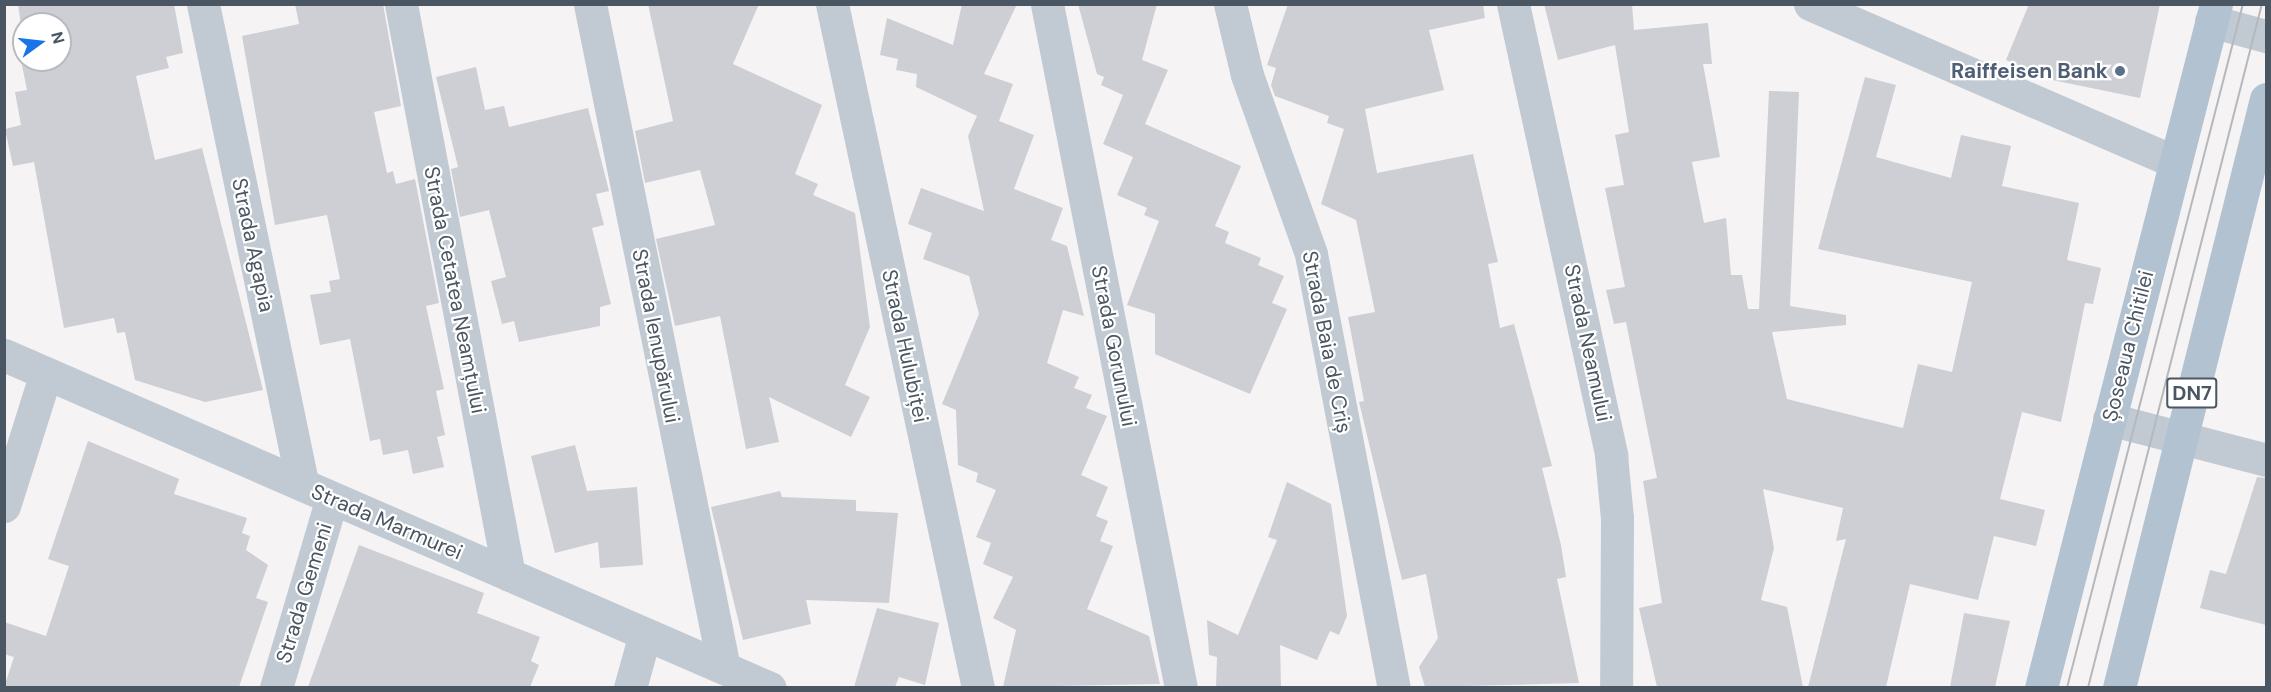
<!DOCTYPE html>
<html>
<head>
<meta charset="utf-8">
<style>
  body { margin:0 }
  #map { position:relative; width:2271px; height:692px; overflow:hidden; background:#f5f3f3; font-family:"DM Sans",sans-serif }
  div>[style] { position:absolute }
  .building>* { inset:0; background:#cdcfd5 }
  .minor>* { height:33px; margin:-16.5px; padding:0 16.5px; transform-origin:16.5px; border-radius:16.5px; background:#c1cad2 }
  .primary>* { height:33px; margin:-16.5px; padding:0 16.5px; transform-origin:16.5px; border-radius:16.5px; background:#b3c2d1 }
  .tram>* { height:1.5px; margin:-0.75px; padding:0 0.75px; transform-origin:0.75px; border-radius:0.75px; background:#b5b8bd }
  .dots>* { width:16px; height:16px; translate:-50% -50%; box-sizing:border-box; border:3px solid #fff; border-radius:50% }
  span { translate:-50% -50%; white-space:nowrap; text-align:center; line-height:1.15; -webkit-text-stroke:4.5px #fff; paint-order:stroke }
  .shield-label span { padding:2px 4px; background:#fff; border:2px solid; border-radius:4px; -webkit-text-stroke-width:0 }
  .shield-label { font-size:20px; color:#4a5661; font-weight:700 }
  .service-label { font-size:21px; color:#4e5e75; font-weight:700 }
  .right { translate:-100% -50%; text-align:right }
  .street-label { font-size:21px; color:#4a5661 }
  .frame { position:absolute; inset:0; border:6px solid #4a5661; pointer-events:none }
  .north { position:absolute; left:12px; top:12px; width:60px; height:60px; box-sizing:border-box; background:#fff; border:2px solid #b7bbc0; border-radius:50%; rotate:75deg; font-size:16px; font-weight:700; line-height:24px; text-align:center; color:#4a5661 }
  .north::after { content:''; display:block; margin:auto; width:21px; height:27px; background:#1a73e8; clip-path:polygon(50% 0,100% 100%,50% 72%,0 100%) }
</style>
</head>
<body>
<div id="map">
  <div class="building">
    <i style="clip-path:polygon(evenodd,18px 4px,174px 4px,183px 53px,166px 57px,169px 68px,136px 76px,155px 160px,202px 148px,263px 390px,205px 402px,135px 380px,125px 332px,117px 333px,114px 318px,64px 328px,34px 162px,13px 166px,5px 129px,21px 125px,15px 92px,27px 90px,17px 41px,23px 40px,18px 4px,24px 24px,60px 24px,60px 60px,24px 60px,24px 24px)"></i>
    <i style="clip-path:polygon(295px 4px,383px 4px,401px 106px,374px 112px,387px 173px,393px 171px,396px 184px,415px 179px,439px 303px,426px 306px,444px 389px,436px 391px,445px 435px,437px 437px,444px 467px,413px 474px,408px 450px,383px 455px,380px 439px,370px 441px,350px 339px,320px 345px,310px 295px,331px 292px,329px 281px,340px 279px,327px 215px,275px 225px,242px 36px,299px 24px)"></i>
    <i style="clip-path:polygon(648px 4px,759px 4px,733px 64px,822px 105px,795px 174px,818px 184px,813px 195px,855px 213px,870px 327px,845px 385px,870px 397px,851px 437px,769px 397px,779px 442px,746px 449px,720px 316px,675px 326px,656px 239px,715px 225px,700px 170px,645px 183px,635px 131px,673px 121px)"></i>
    <i style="clip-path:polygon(962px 4px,1017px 4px,984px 74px,1013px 84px,999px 121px,1034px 135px,1014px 189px,1063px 208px,1051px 240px,1067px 246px,1084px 316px,1063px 310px,1047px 363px,1079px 377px,1074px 388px,1092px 395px,1086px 408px,1107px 416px,1081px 475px,1108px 487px,1096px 516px,1108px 521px,1100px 541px,1113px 546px,1087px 609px,1149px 636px,1160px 684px,1003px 687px,1016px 630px,993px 618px,1013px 577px,983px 564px,991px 543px,976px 537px,996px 490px,976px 482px,978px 473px,958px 465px,956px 410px,942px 404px,979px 314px,969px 276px,923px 259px,932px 233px,908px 224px,921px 188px,984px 211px,968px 136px,977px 116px,916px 87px,917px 74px,896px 70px,898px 59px,880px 55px,887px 18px,953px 45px)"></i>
    <i style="clip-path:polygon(1078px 4px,1157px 4px,1142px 60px,1168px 70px,1145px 124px,1241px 166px,1215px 226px,1229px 232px,1225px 243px,1261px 258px,1258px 265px,1284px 276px,1272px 303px,1287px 309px,1250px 394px,1155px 354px,1155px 314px,1127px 305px,1159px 221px,1144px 215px,1147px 208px,1117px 195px,1133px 157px,1103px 144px,1123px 95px,1101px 85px,1104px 77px,1097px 74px)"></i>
    <i style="clip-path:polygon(1288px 4px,1483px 4px,1485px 18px,1429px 30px,1444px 90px,1365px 109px,1377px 173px,1473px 154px,1498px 262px,1488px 264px,1500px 328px,1514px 324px,1552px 466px,1542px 468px,1561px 545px,1566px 577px,1557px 579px,1579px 683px,1425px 687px,1419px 667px,1438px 638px,1426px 574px,1402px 580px,1359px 402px,1364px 401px,1348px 317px,1375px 312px,1356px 220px,1321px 204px,1344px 129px,1327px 123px,1329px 116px,1275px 96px,1271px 85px,1276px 68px,1267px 65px)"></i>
    <i style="clip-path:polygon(1544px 4px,1632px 4px,1634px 30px,1708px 23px,1712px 64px,1703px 64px,1720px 157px,1692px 162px,1704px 223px,1726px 218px,1731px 275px,1742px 275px,1748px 309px,1759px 309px,1769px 91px,1799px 92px,1790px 306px,1846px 315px,1846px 325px,1772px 332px,1787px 399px,1903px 428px,1918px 364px,1952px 372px,1972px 282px,1818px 249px,1865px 77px,1896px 85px,1876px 157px,1951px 178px,1961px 135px,2011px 146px,2002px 186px,2079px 203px,2067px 260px,2101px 268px,2093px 304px,2085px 303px,2061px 422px,2022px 412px,2000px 499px,2045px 510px,2036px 546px,1994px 536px,1978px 600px,1910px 584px,1886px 687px,1808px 687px,1846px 539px,1836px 541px,1843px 508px,1763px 489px,1774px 548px,1761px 600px,1787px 607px,1803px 687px,1657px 687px,1639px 608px,1662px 603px,1643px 481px,1657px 478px,1626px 322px,1614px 324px,1606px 290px,1625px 287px,1605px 188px,1624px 185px,1615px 135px,1629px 132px,1615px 45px,1558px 60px)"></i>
    <i style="clip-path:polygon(2029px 4px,2160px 4px,2140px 98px,2052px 80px,2006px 60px)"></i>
    <i style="clip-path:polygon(476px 67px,485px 110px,504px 106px,509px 127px,588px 108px,609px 191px,596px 194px,604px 225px,592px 228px,611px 304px,600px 307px,600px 326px,519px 342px,514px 321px,502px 324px,491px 281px,506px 277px,489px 210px,460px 217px,451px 169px,458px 167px,436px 77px)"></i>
    <i style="clip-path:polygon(88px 441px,179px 479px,174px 494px,247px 518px,242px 533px,250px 536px,246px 550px,268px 565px,256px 598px,268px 602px,239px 687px,4px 687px,14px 657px,4px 654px,4px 622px,46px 636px,69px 566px,48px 559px)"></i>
    <i style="clip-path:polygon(575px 445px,587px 491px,637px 487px,643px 565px,600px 568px,598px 542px,555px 553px,531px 456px)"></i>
    <i style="clip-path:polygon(2257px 477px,2266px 478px,2266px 625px,2200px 608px,2210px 570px,2226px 574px)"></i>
    <i style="clip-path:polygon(1287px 482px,1331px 504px,1347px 616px,1339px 635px,1330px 631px,1317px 660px,1280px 645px,1281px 687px,1216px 687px,1217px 657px,1209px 655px,1207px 620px,1238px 635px,1277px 540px,1268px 537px)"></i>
    <i style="clip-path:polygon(780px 491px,782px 497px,856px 500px,856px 511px,898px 513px,889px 603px,806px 600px,811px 624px,743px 640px,711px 507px)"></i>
    <i style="clip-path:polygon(359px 545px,484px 593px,477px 613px,540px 637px,531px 661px,539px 665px,530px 687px,308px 687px)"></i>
    <i style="clip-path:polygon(877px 608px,939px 623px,925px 685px,899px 677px,895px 687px,854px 687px)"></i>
    <i style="clip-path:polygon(1964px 613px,2010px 621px,1995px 687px,1950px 687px)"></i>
  </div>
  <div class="minor">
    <i style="left:203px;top:4px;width:491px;rotate:78.3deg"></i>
    <i style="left:401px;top:4px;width:581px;rotate:79.29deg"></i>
    <i style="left:590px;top:4px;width:677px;rotate:78.59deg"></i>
    <i style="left:832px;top:4px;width:699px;rotate:77.95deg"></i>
    <i style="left:1047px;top:4px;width:697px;rotate:78.92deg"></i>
    <i style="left:1230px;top:4px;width:73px;rotate:76.5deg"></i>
    <i style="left:1247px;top:75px;width:190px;rotate:70.3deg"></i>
    <i style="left:1311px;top:254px;width:442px;rotate:79.2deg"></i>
    <i style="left:1513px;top:4px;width:462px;rotate:77.7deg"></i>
    <i style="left:1611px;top:455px;width:63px;rotate:84.6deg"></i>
    <i style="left:1617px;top:518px;width:170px;rotate:90.3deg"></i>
    <i style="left:1810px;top:4px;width:398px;rotate:23.4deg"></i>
    <i style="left:2211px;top:21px;width:57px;rotate:15.3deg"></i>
    <i style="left:4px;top:355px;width:835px;rotate:23.5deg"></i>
    <i style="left:2109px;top:419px;width:162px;rotate:14.6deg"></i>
    <i style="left:4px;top:506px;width:139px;rotate:-72.5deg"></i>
    <i style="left:276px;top:688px;width:198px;rotate:-73.6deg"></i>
    <i style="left:630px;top:688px;width:56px;rotate:-74.5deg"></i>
  </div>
  <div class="primary">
    <i style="left:2041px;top:688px;width:706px;rotate:-75.65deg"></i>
    <i style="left:2119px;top:688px;width:607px;rotate:-75.99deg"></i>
  </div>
  <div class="tram">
    <i style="left:2067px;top:688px;width:706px;rotate:-75.57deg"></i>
    <i style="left:2088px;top:688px;width:706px;rotate:-75.73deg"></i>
  </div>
  <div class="dots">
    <i style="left:2120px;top:71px;background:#5c6f8a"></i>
  </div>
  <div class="shield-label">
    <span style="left:2192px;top:393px">DN7</span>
  </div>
  <div class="service-label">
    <span class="right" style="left:2108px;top:71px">Raiffeisen Bank</span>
  </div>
  <div class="street-label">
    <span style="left:253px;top:245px;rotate:78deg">Strada Agapia</span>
    <span style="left:455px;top:290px;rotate:79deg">Strada Cetatea Neamțului</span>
    <span style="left:656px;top:336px;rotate:79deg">Strada Ienupărului</span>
    <span style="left:1327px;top:342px;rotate:79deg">Strada Baia de Criș</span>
    <span style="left:1588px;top:343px;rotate:78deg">Strada Neamului</span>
    <span style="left:905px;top:346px;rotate:78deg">Strada Hulubiței</span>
    <span style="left:1114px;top:346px;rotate:79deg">Strada Gorunului</span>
    <span style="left:2128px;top:346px;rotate:-76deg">Șoseaua Chitilei</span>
    <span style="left:387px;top:522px;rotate:23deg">Strada Marmurei</span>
    <span style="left:304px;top:593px;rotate:-73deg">Strada Gemeni</span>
  </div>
  <div class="frame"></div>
  <div class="north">N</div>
</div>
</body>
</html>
